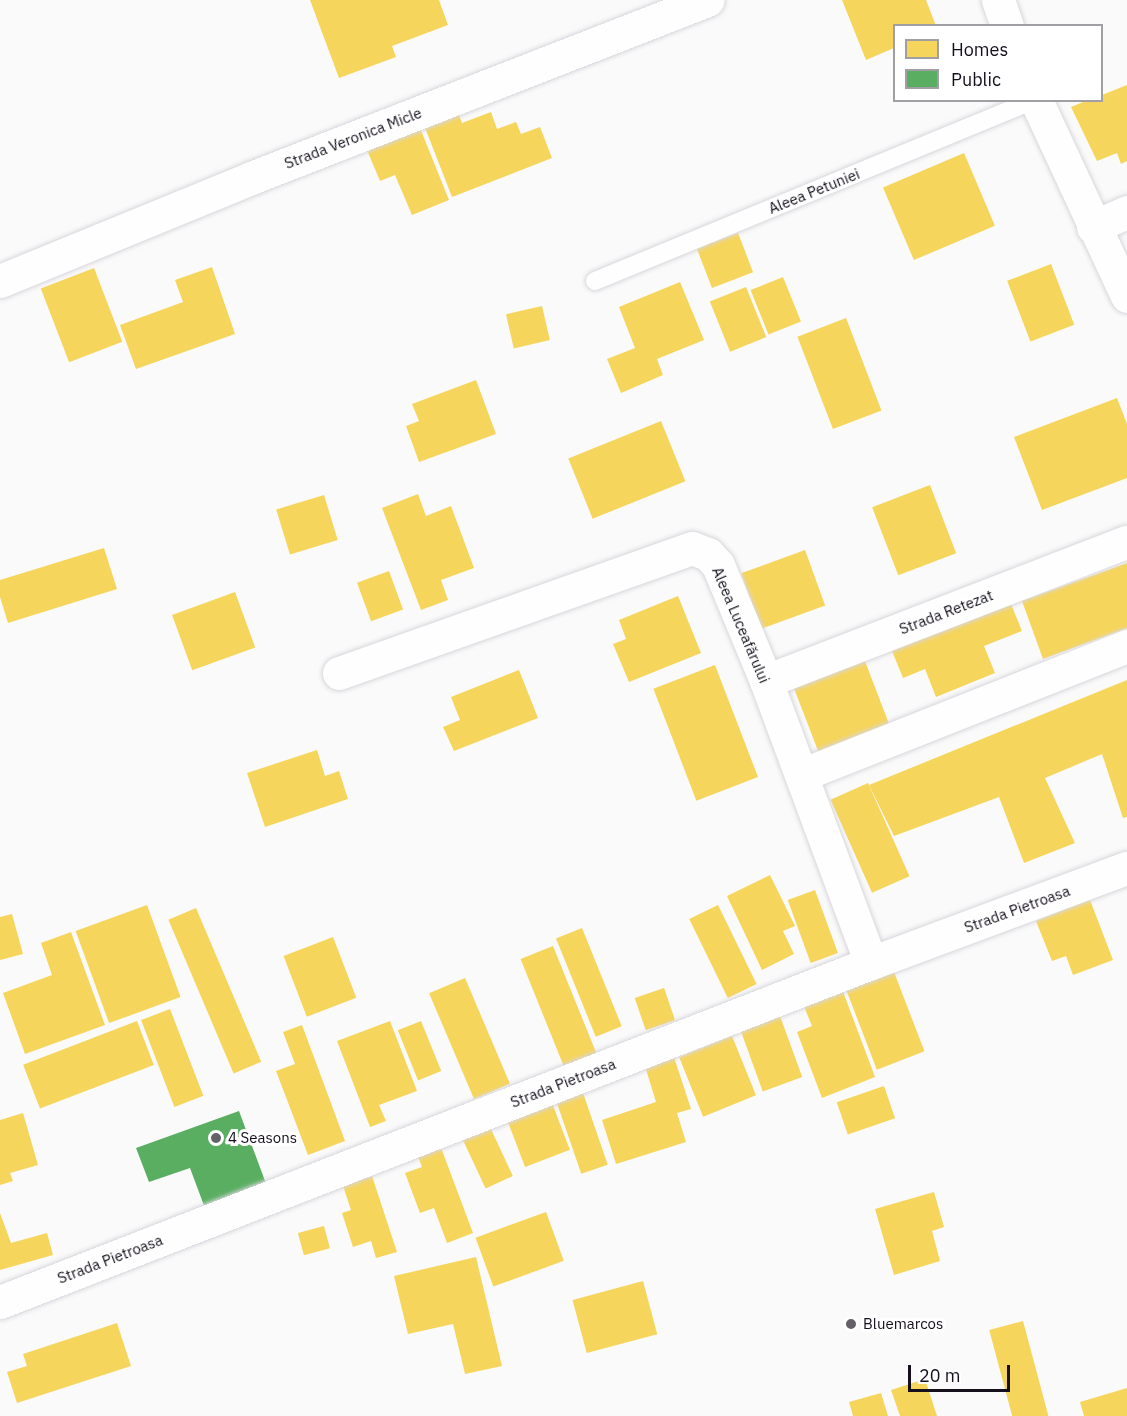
<!DOCTYPE html>
<html>
<head>
<meta charset="utf-8">
<style>
  body { margin:0 }
  #map { position:relative; width:1127px; height:1416px; overflow:hidden; background:#fafafa; font-family:"IBM Plex Sans",sans-serif }
  div>[style] { position:absolute }
  .homes>* { inset:0; background:#f6d55c; transform-origin:0 0 }
  .public>* { inset:0; background:#5aae61 }
  .roads { filter:drop-shadow(0 0 2px #d8d6dc) drop-shadow(0 0 2px #d8d6dc) }
  .service>* { height:18px; margin:-9px; padding:0 9px; transform-origin:9px; border-radius:9px; background:#fefefe }
  .minor>* { height:33px; margin:-16.5px; padding:0 16.5px; transform-origin:16.5px; border-radius:16.5px; background:#fefefe }
  .dots>* { width:16px; height:16px; translate:-50% -50%; box-sizing:border-box; border:3px solid #fff; border-radius:50% }
  span { translate:-50% -50%; white-space:nowrap; text-align:center; line-height:1.15; -webkit-text-stroke:6px #fff; paint-order:stroke }
  .street-label { font-size:15px; color:#140f1b }
  .poi-label { font-size:15px; color:#140f1b }
  .left { translate:0 -50%; text-align:left }
  .legend { position:absolute; left:893px; top:24px; width:210px; height:78px; box-sizing:border-box; background:#fff; border:2px solid #a19fa4; margin:0; padding:8px 10px; list-style:none; font-size:18px; color:#140f1b }
  .legend li { display:flex; align-items:center; gap:12px; height:30px }
  .legend b { width:30px; border:2px solid #a19fa4 }
  .scale { position:absolute; left:908px; top:1365px; width:102px; height:27px; box-sizing:border-box; border:3px solid #140f1b; border-top:0; padding-left:8px; font-size:18px; line-height:21px; white-space:nowrap; color:#140f1b; -webkit-text-stroke:4px #fff; paint-order:stroke }
</style>
</head>
<body>
<div id="map">
  <div class="homes">
    <i style="clip-path:polygon(310px 0,439px 0,448px 25px,392px 46px,396px 57px,339px 78px)"></i>
    <i style="clip-path:polygon(842px 0,926px 0,936px 26px,894px 26px,894px 48px,866px 60px)"></i>
    <i style="clip-path:polygon(1127px 85px,1127px 161px,1121px 164px,1117px 153px,1097px 161px,1071px 107px,1088px 100px,1102px 100px,1102px 95px)"></i>
    <i style="clip-path:polygon(456px 107px,462px 123px,491px 112px,497px 129px,516px 122px,521px 134px,540px 127px,552px 158px,452px 197px,422px 120px)"></i>
    <i style="clip-path:polygon(420px 128px,449px 200px,412px 215px,395px 175px,380px 181px,367px 150px)"></i>
    <i style="left:964px;top:153px;width:79px;height:88px;rotate:67deg"></i>
    <i style="left:738px;top:233px;width:42px;height:44px;rotate:69deg"></i>
    <i style="left:1051px;top:264px;width:65px;height:47px;rotate:69deg"></i>
    <i style="clip-path:polygon(212px 267px,235px 334px,136px 369px,120px 325px,183px 302px,175px 280px)"></i>
    <i style="left:94px;top:268px;width:79px;height:57px;rotate:69deg"></i>
    <i style="left:783px;top:277px;width:48px;height:35px;rotate:68deg"></i>
    <i style="clip-path:polygon(680px 282px,704px 340px,657px 359px,663px 375px,621px 393px,607px 359px,635px 348px,619px 307px)"></i>
    <i style="left:746px;top:287px;width:54px;height:39px;rotate:68deg"></i>
    <i style="left:542px;top:306px;width:35px;height:37px;rotate:77deg"></i>
    <i style="left:846px;top:318px;width:99px;height:52px;rotate:69deg"></i>
    <i style="clip-path:polygon(476px 380px,496px 434px,419px 462px,406px 426px,419px 421px,412px 404px)"></i>
    <i style="clip-path:polygon(1117px 398px,1127px 424px,1127px 478px,1042px 510px,1014px 437px)"></i>
    <i style="left:661px;top:421px;width:65px;height:100px;rotate:68deg"></i>
    <i style="left:930px;top:485px;width:73px;height:62px;rotate:69deg"></i>
    <i style="clip-path:polygon(418px 494px,426px 516px,451px 506px,474px 568px,441px 580px,448px 600px,421px 610px,382px 508px)"></i>
    <i style="left:324px;top:495px;width:47px;height:50px;rotate:73deg"></i>
    <i style="clip-path:polygon(104px 548px,117px 589px,8px 623px,0 597px,0 580px)"></i>
    <i style="left:805px;top:550px;width:59px;height:68px;rotate:70deg"></i>
    <i style="clip-path:polygon(1127px 563px,1127px 628px,1043px 659px,1022px 601px)"></i>
    <i style="left:389px;top:571px;width:41px;height:34px;rotate:70deg"></i>
    <i style="left:235px;top:592px;width:59px;height:67px;rotate:70deg"></i>
    <i style="clip-path:polygon(1007px 594px,1022px 631px,984px 646px,995px 673px,936px 697px,925px 669px,903px 678px,888px 641px)"></i>
    <i style="clip-path:polygon(678px 596px,701px 653px,629px 682px,613px 644px,626px 639px,619px 620px)"></i>
    <i style="left:863px;top:656px;width:77px;height:76px;rotate:69deg"></i>
    <i style="left:715px;top:665px;width:120px;height:66px;rotate:69deg"></i>
    <i style="clip-path:polygon(519px 670px,538px 718px,454px 751px,443px 727px,460px 720px,451px 697px)"></i>
    <i style="clip-path:polygon(1127px 680px,1127px 817px,1123px 818px,1102px 754px,1045px 778px,1075px 843px,1024px 863px,999px 797px,894px 836px,869px 785px)"></i>
    <i style="clip-path:polygon(317px 750px,325px 776px,339px 771px,348px 799px,265px 827px,247px 773px)"></i>
    <i style="left:868px;top:783px;width:102px;height:41px;rotate:66deg"></i>
    <i style="clip-path:polygon(770px 875px,795px 926px,783px 931px,794px 954px,762px 970px,727px 896px)"></i>
    <i style="left:815px;top:890px;width:67px;height:29px;rotate:70deg"></i>
    <i style="clip-path:polygon(1090px 900px,1113px 960px,1073px 975px,1066px 956px,1052px 961px,1036px 921px)"></i>
    <i style="left:147px;top:905px;width:98px;height:76px;rotate:70deg"></i>
    <i style="left:718px;top:905px;width:88px;height:32px;rotate:64deg"></i>
    <i style="left:196px;top:908px;width:167px;height:30px;rotate:67deg"></i>
    <i style="clip-path:polygon(12px 914px,23px 954px,0 960px,0 917px)"></i>
    <i style="left:582px;top:928px;width:106px;height:28px;rotate:68deg"></i>
    <i style="clip-path:polygon(71px 932px,105px 1025px,25px 1054px,3px 993px,52px 975px,41px 943px)"></i>
    <i style="left:333px;top:937px;width:65px;height:53px;rotate:69deg"></i>
    <i style="left:553px;top:946px;width:116px;height:35px;rotate:68deg"></i>
    <i style="left:894px;top:972px;width:85px;height:51px;rotate:69deg"></i>
    <i style="left:465px;top:978px;width:115px;height:39px;rotate:67deg"></i>
    <i style="left:664px;top:988px;width:34px;height:31px;rotate:71deg"></i>
    <i style="clip-path:polygon(842px 989px,875px 1077px,822px 1098px,797px 1032px,812px 1026px,803px 1004px)"></i>
    <i style="left:170px;top:1009px;width:93px;height:31px;rotate:69deg"></i>
    <i style="left:780px;top:1016px;width:65px;height:42px;rotate:70deg"></i>
    <i style="left:137px;top:1021px;width:47px;height:122px;rotate:69deg"></i>
    <i style="clip-path:polygon(390px 1021px,417px 1091px,379px 1105px,386px 1121px,370px 1127px,337px 1041px)"></i>
    <i style="left:421px;top:1021px;width:54px;height:25px;rotate:68deg"></i>
    <i style="clip-path:polygon(302px 1025px,345px 1141px,308px 1155px,276px 1071px,295px 1064px,283px 1032px)"></i>
    <i style="left:732px;top:1036px;width:64px;height:57px;rotate:68deg"></i>
    <i style="clip-path:polygon(673px 1054px,691px 1109px,677px 1113px,686px 1142px,616px 1164px,602px 1120px,656px 1102px,644px 1063px)"></i>
    <i style="left:884px;top:1086px;width:34px;height:50px;rotate:71deg"></i>
    <i style="left:582px;top:1090px;width:79px;height:28px;rotate:71deg"></i>
    <i style="left:552px;top:1103px;width:50px;height:48px;rotate:69deg"></i>
    <i style="clip-path:polygon(23px 1113px,38px 1165px,10px 1173px,13px 1181px,0 1185px,0 1120px)"></i>
    <i style="left:490px;top:1127px;width:54px;height:30px;rotate:65deg"></i>
    <i style="clip-path:polygon(440px 1145px,473px 1233px,447px 1243px,434px 1208px,420px 1213px,405px 1173px,422px 1167px,417px 1154px)"></i>
    <i style="clip-path:polygon(372px 1176px,397px 1252px,376px 1258px,371px 1241px,353px 1247px,342px 1213px,351px 1210px,343px 1186px)"></i>
    <i style="clip-path:polygon(934px 1192px,944px 1227px,932px 1231px,940px 1261px,894px 1275px,875px 1209px)"></i>
    <i style="left:546px;top:1212px;width:52px;height:75px;rotate:70deg"></i>
    <i style="clip-path:polygon(0 1213px,11px 1243px,47px 1233px,53px 1255px,0 1270px)"></i>
    <i style="left:324px;top:1226px;width:23px;height:27px;rotate:75deg"></i>
    <i style="clip-path:polygon(476px 1257px,502px 1366px,465px 1374px,453px 1324px,408px 1334px,394px 1276px)"></i>
    <i style="left:643px;top:1281px;width:55px;height:73px;rotate:75deg"></i>
    <i style="left:1023px;top:1321px;width:98px;height:35px;rotate:75deg"></i>
    <i style="clip-path:polygon(117px 1323px,131px 1366px,17px 1403px,7px 1372px,27px 1366px,23px 1354px)"></i>
    <i style="clip-path:polygon(925px 1379px,937px 1416px,900px 1416px,891px 1390px)"></i>
    <i style="clip-path:polygon(1127px 1388px,1127px 1416px,1084px 1416px,1080px 1402px)"></i>
    <i style="clip-path:polygon(881px 1393px,888px 1416px,853px 1416px,849px 1402px)"></i>
  </div>
  <div class="public">
    <i style="clip-path:polygon(239px 1111px,268px 1189px,206px 1211px,190px 1168px,149px 1182px,136px 1148px)"></i>
  </div>
  <div class="roads">
    <div class="service">
      <i style="left:595px;top:281px;width:475px;rotate:-22.4deg"></i>
    </div>
    <div class="minor">
      <i style="left:998px;top:0;width:28px;rotate:71deg"></i>
      <i style="left:1036px;top:100px;width:216px;rotate:65.1deg"></i>
      <i style="left:1093px;top:227px;width:37px;rotate:-24deg"></i>
      <i style="left:0;top:281px;width:271px;rotate:-22.3deg"></i>
      <i style="left:251px;top:178px;width:490px;rotate:-21.3deg"></i>
      <i style="left:339px;top:673px;width:374px;rotate:-19.5deg"></i>
      <i style="left:692px;top:548px;width:17px;rotate:21deg"></i>
      <i style="left:708px;top:554px;width:15px;rotate:48deg"></i>
      <i style="left:718px;top:565px;width:126px;rotate:67.5deg"></i>
      <i style="left:766px;top:681px;width:301px;rotate:69.6deg"></i>
      <i style="left:766px;top:681px;width:387px;rotate:-21.1deg"></i>
      <i style="left:801px;top:775px;width:351px;rotate:-21.6deg"></i>
      <i style="left:0;top:1302px;width:935px;rotate:-21.27deg"></i>
      <i style="left:871px;top:963px;width:273px;rotate:-20.4deg"></i>
    </div>
  </div>
  <div class="dots">
    <i style="left:216px;top:1138px;background:#646169"></i>
    <i style="left:851px;top:1324px;background:#646169"></i>
  </div>
  <div class="street-label">
    <span style="left:353px;top:138px;rotate:-21deg">Strada Veronica Micle</span>
    <span style="left:814px;top:191px;rotate:-22deg">Aleea Petuniei</span>
    <span style="left:946px;top:612px;rotate:-21deg">Strada Retezat</span>
    <span style="left:741px;top:625px;rotate:67deg">Aleea Luceafărului</span>
    <span style="left:1017px;top:909px;rotate:-20deg">Strada Pietroasa</span>
    <span style="left:563px;top:1083px;rotate:-21deg">Strada Pietroasa</span>
    <span style="left:110px;top:1259px;rotate:-21deg">Strada Pietroasa</span>
  </div>
  <div class="poi-label">
    <span class="left" style="left:228px;top:1138px">4 Seasons</span>
    <span class="left" style="left:863px;top:1324px">Bluemarcos</span>
  </div>
  <ul class="legend">
  <li><b style="height:16px;background:#f6d55c"></b>Homes</li>
  <li><b style="height:16px;background:#5aae61"></b>Public</li>
  </ul>
  <div class="scale">20 m</div>
</div>
</body>
</html>
